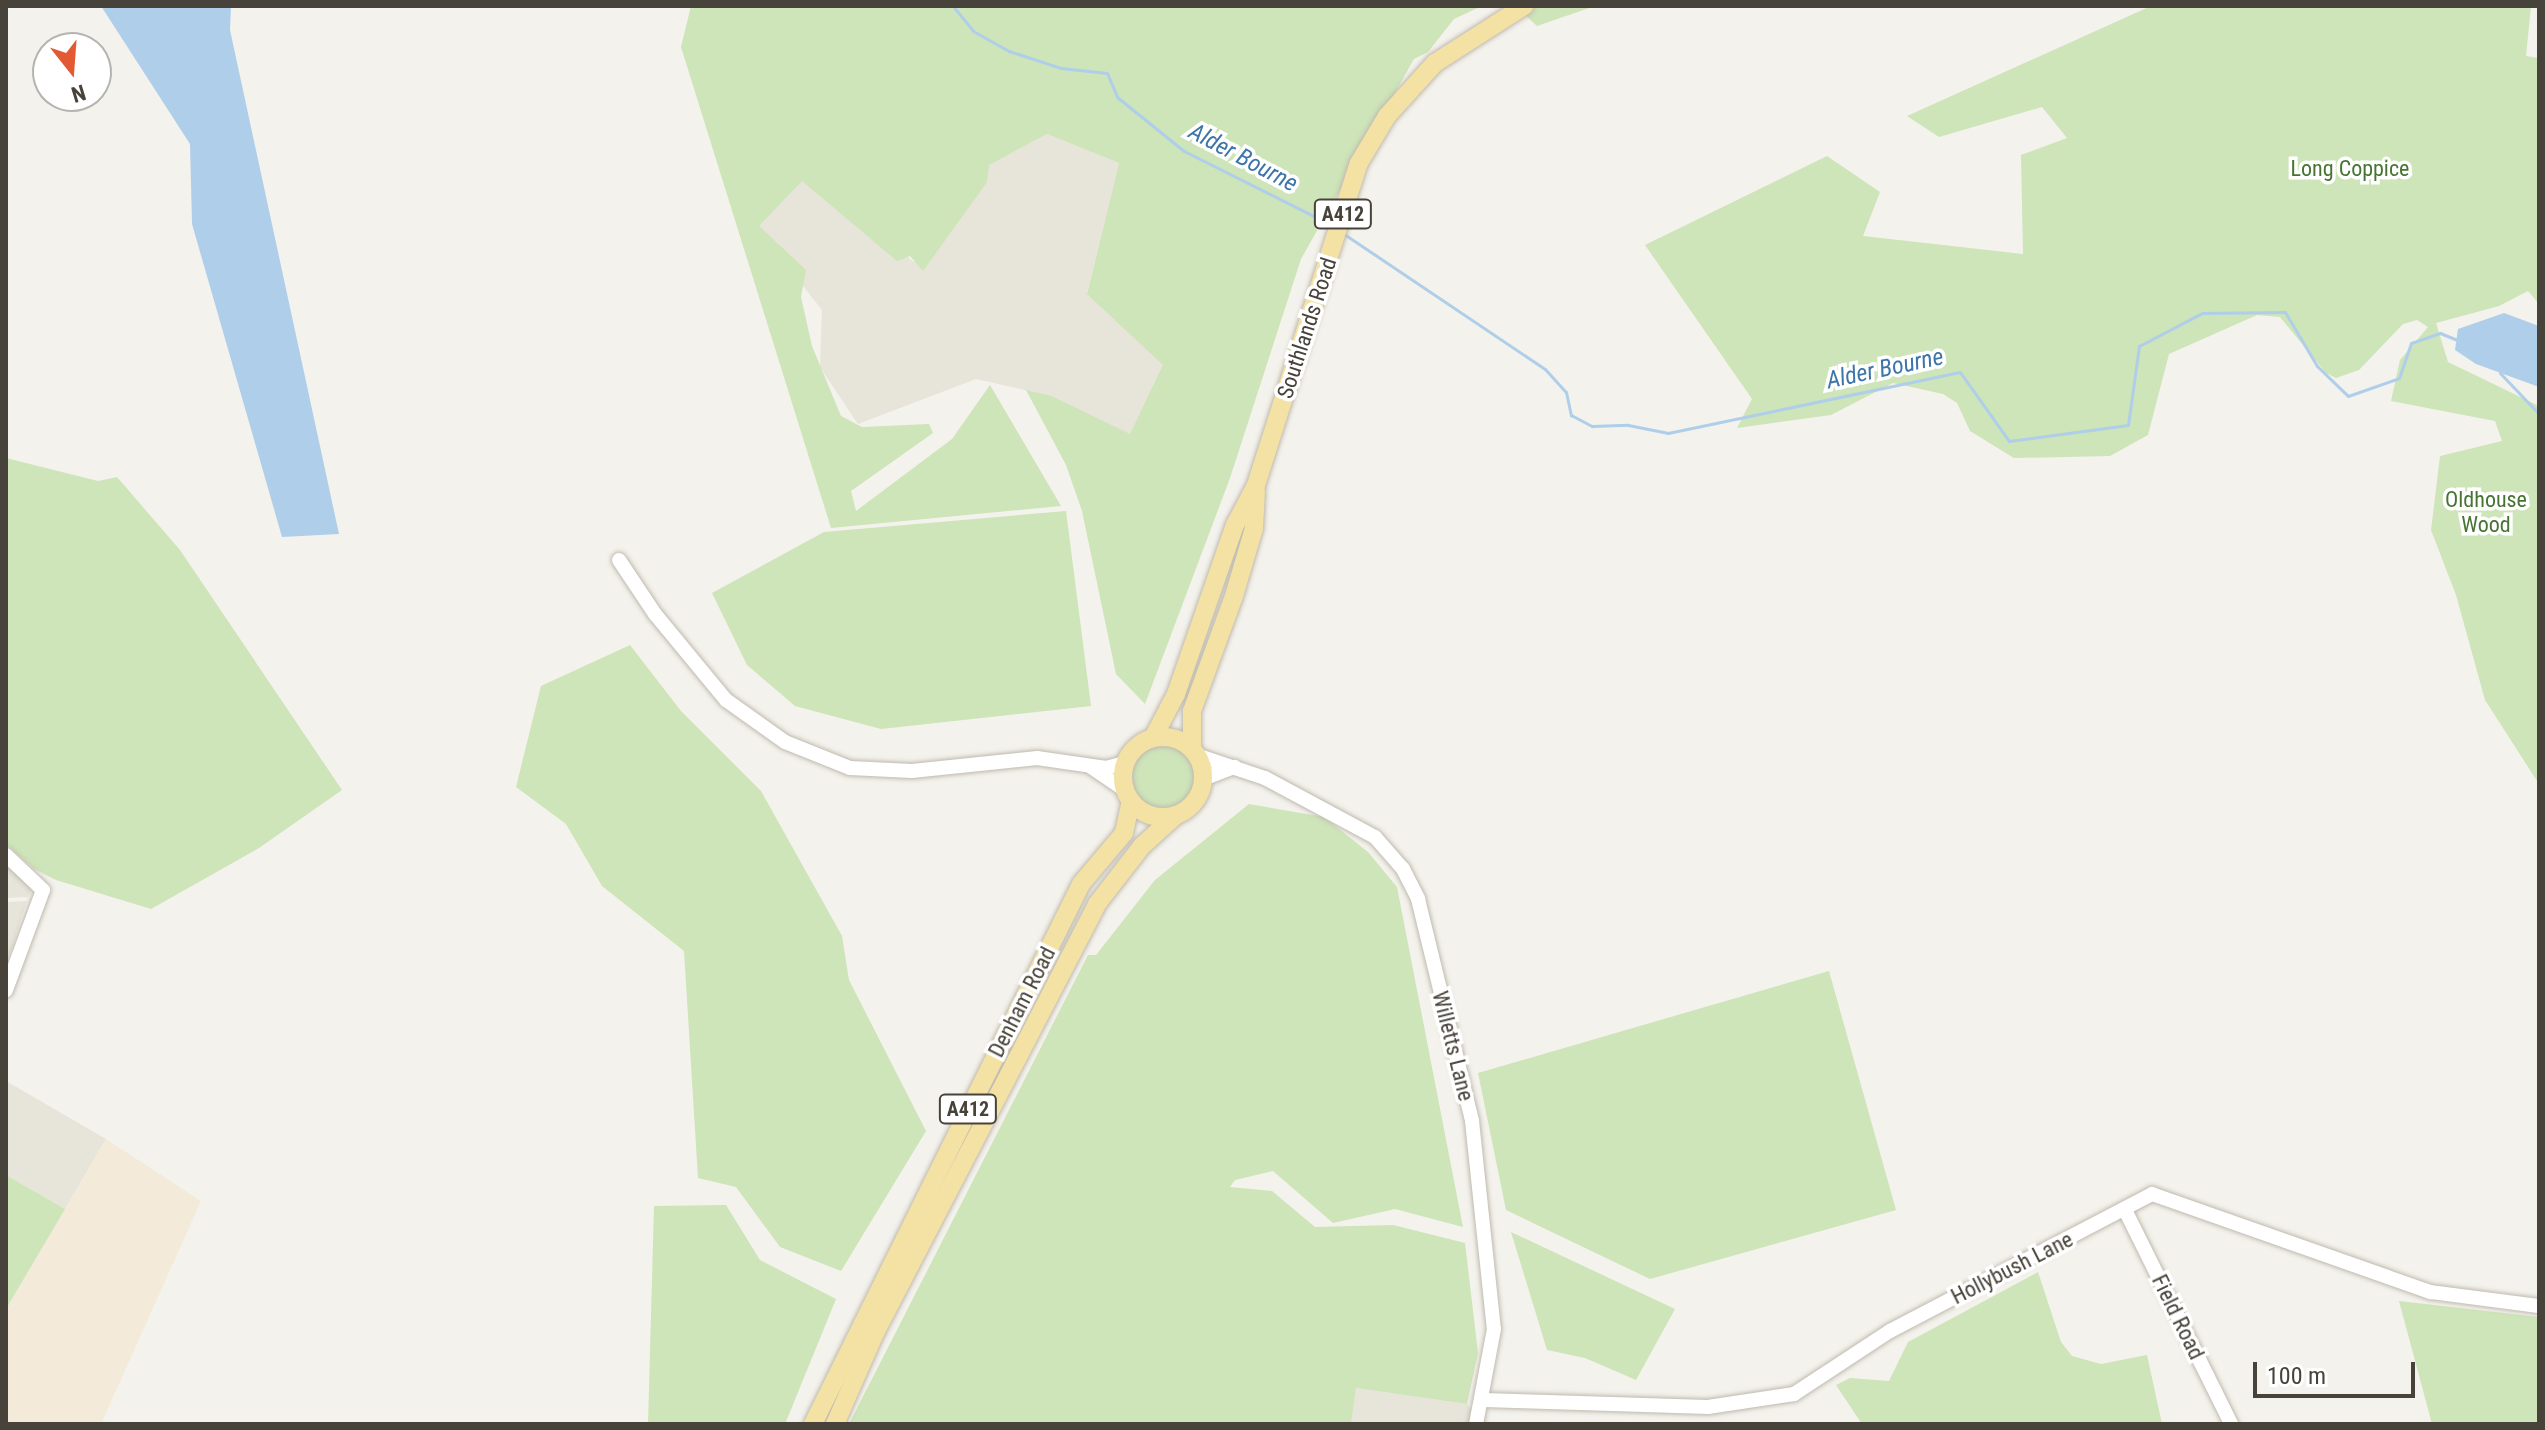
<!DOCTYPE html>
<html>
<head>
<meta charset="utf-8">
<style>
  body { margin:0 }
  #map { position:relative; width:2545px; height:1430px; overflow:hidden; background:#f4f2ec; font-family:"Roboto Condensed",sans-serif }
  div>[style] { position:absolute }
  .residential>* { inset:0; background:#e7e4da }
  .commercial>* { inset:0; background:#f3eada }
  .green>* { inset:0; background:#cee4b9 }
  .round { border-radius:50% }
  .water>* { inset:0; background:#afceea }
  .stream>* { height:3px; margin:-1.5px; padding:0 1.5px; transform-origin:1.5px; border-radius:1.5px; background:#afceea }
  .roads { filter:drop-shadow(0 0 2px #bfbaaf) drop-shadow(0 0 2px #bfbaaf) }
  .minor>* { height:14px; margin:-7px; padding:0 7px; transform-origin:7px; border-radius:7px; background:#fff }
  .major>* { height:18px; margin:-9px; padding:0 9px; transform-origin:9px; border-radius:9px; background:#f4e2a5 }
  .major>.ring { margin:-9px; padding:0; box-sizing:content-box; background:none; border:18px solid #f4e2a5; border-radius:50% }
  span { translate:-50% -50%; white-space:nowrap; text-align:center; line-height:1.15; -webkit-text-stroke:7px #fff; paint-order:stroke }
  .shield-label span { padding:2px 6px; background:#fff; border:2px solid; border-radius:6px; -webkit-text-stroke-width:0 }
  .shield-label { font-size:20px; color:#48433a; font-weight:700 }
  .park-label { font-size:22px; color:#477433 }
  .street-label { font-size:22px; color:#48433a }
  .water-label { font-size:24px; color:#3e75a9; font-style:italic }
  .frame { position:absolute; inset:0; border:8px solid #48433a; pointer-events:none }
  .north { position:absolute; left:32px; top:32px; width:80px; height:80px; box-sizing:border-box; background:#fff; border:2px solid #b6b4b0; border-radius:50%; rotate:163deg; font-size:22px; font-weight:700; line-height:32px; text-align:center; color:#48433a }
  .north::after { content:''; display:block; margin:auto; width:28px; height:36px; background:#e35933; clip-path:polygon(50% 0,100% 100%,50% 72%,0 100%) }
  .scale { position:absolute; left:2253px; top:1362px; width:162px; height:36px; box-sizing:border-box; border:4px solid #48433a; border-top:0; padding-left:10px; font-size:24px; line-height:28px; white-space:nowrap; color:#48433a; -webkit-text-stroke:6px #fff; paint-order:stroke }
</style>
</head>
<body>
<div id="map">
  <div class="residential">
    <i style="clip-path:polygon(1047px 134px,1119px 163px,1087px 293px,1164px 365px,1131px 435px,1052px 396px,976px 379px,858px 424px,820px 367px,822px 310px,756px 227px,806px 174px,914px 262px,984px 167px)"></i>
    <i style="clip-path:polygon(6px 863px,32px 887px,28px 897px,6px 898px)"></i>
    <i style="clip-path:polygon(27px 901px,6px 965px,6px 902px)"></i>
    <i style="clip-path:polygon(6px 1081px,106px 1139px,65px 1209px,6px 1175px)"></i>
    <i style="clip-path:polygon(1356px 1388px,1467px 1404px,1473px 1412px,1469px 1424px,1351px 1424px)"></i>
  </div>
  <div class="commercial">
    <i style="clip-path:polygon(106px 1139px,201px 1201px,101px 1424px,6px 1424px,6px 1309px)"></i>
  </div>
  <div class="green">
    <i style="clip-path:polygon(691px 6px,1482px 6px,1454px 19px,1428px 52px,1414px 59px,1301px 259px,1230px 478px,1145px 704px,1116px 674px,1082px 511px,1066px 465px,1026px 390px,1052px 396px,1130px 434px,1163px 365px,1087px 294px,1119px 163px,1047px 134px,989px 165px,987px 182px,923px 271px,910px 256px,897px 261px,802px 181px,759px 226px,806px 270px,801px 297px,812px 346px,841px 416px,862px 427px,929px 424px,933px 433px,851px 491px,856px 511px,952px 439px,990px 385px,1061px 506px,831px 528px,681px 47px)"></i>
    <i style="clip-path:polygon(1538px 6px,1595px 6px,1537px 26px,1524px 14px)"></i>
    <i style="clip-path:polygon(2151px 6px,2531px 6px,2526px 56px,2539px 58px,2539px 304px,2528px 291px,2499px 306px,2436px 323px,2448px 362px,2539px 406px,2539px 784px,2485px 700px,2456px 595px,2431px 530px,2440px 456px,2502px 441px,2495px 421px,2391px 401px,2400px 360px,2428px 327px,2417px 320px,2403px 324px,2359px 370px,2336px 378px,2326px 373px,2280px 317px,2257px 315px,2169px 354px,2148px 435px,2110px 456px,2014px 458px,1970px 431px,1957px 403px,1943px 394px,1893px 383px,1831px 415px,1737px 428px,1752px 399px,1645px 245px,1827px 156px,1880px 192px,1863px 236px,2023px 254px,2021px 155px,2067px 138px,2042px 107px,1939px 137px,1907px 116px)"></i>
    <i style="clip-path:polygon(6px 458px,98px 481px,117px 477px,180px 550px,342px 790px,259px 848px,151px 909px,56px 880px,34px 869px,6px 844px)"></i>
    <i style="clip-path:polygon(1066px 511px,1091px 706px,881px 729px,795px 706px,747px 665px,712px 593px,824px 532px)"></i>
    <i style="clip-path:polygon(630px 645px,681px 711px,761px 791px,842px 936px,849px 980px,926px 1131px,841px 1271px,780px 1247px,736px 1187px,698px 1178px,684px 951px,602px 886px,566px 824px,516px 787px,541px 686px)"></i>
    <i class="round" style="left:1131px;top:745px;width:64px;height:64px"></i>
    <i style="clip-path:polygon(1249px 804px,1324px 817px,1368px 852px,1397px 887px,1463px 1227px,1395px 1209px,1333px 1223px,1273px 1171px,1235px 1180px,1230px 1187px,1272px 1191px,1315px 1227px,1393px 1225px,1465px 1243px,1478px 1353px,1467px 1404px,1356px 1388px,1351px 1424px,849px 1424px,1088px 955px,1096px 955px,1155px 880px)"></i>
    <i style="clip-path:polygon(1829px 971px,1896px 1210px,1650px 1279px,1506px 1210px,1478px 1073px)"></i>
    <i style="clip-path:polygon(6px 1175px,65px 1209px,6px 1309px)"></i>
    <i style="clip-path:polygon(726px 1205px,760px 1260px,836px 1299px,785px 1424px,648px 1424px,654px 1206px)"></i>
    <i style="clip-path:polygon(1511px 1232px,1675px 1309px,1636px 1380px,1585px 1358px,1547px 1350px)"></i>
    <i style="clip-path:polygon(2038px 1272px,2061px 1342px,2072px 1356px,2101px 1364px,2147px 1355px,2162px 1424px,1862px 1424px,1836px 1385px,1850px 1378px,1889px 1381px,1908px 1342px)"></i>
    <i style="clip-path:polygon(2399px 1301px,2539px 1317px,2539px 1424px,2432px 1424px)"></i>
  </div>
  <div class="water">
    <i style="clip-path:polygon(101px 6px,231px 6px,230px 30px,339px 534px,282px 537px,192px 224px,190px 144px)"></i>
    <i style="clip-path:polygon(2504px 313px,2539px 326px,2539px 387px,2476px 364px,2455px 350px,2458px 329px)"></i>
  </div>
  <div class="stream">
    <i style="left:953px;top:6px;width:32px;rotate:51deg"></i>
    <i style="left:973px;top:31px;width:41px;rotate:29.1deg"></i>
    <i style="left:1009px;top:51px;width:55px;rotate:18.1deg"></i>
    <i style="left:1061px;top:68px;width:46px;rotate:6.2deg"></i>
    <i style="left:1107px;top:73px;width:26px;rotate:67deg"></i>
    <i style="left:1117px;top:97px;width:86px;rotate:38.9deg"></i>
    <i style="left:1184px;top:151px;width:157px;rotate:26.6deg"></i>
    <i style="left:1344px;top:234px;width:242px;rotate:33.9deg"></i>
    <i style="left:1545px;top:369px;width:31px;rotate:48deg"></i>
    <i style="left:1566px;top:392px;width:24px;rotate:78deg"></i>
    <i style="left:1571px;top:415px;width:24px;rotate:28deg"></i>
    <i style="left:1592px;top:426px;width:36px;rotate:-2deg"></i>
    <i style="left:1628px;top:425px;width:41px;rotate:11.3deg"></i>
    <i style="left:1668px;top:433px;width:298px;rotate:-11.8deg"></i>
    <i style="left:1960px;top:372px;width:85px;rotate:54.6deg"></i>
    <i style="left:2009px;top:441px;width:120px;rotate:-7.7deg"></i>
    <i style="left:2128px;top:425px;width:80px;rotate:-82.1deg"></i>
    <i style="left:2139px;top:346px;width:71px;rotate:-27.6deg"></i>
    <i style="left:2202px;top:313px;width:83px;rotate:-0.7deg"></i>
    <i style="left:2285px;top:312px;width:63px;rotate:59.3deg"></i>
    <i style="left:2317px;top:366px;width:43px;rotate:44.1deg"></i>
    <i style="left:2348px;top:396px;width:54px;rotate:-19.4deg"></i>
    <i style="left:2399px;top:378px;width:37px;rotate:-71deg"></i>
    <i style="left:2411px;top:343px;width:31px;rotate:-19deg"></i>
    <i style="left:2440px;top:333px;width:18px;rotate:22deg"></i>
    <i style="left:2500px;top:373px;width:57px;rotate:46.4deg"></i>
  </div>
  <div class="roads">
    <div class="minor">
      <i style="left:619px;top:560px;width:65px;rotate:56.3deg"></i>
      <i style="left:655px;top:614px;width:112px;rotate:50.5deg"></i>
      <i style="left:726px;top:700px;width:72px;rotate:35.4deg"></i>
      <i style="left:785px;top:742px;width:70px;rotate:21.8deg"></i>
      <i style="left:850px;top:768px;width:62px;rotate:2.8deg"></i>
      <i style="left:912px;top:771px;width:126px;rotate:-5.9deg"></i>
      <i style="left:1037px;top:758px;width:70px;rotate:8.2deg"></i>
      <i style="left:1106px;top:768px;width:20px;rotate:-15deg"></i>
      <i style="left:1196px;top:755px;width:73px;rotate:18.4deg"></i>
      <i style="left:1265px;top:778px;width:125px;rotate:28.2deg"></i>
      <i style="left:1375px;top:837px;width:43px;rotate:48.8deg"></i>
      <i style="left:1403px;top:869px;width:34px;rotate:63deg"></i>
      <i style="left:1418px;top:899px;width:228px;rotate:76.3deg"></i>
      <i style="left:1472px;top:1121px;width:209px;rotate:84deg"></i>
      <i style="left:1494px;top:1329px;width:97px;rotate:100.7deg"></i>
      <i style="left:1091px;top:767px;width:41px;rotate:34.1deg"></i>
      <i style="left:1203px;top:779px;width:34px;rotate:-21deg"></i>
      <i style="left:6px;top:855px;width:51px;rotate:43.4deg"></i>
      <i style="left:43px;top:890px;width:107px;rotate:110.3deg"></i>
      <i style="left:2125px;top:1210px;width:239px;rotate:63.6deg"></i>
      <i style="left:1484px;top:1400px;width:224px;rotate:1.8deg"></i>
      <i style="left:1708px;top:1407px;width:87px;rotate:-8.6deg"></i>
      <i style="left:1794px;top:1394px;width:115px;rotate:-33.3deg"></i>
      <i style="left:1890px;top:1331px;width:296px;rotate:-27.6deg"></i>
      <i style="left:2152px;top:1194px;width:296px;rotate:19.4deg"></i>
      <i style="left:2431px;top:1292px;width:109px;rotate:7.4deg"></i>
    </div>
    <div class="major">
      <i class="ring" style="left:1123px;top:737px;width:62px;height:62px"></i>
      <i style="left:1153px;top:738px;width:50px;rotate:-62.4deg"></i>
      <i style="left:1176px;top:694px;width:179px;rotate:-70.8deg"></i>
      <i style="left:1235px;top:525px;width:45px;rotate:-62.3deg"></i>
      <i style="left:1256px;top:485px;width:338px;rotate:-72.3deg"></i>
      <i style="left:1359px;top:163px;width:55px;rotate:-59.2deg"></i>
      <i style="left:1387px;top:116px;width:72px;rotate:-47.8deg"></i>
      <i style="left:1435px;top:63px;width:106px;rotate:-32.6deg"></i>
      <i style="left:1192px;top:749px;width:38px;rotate:-90deg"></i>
      <i style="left:1192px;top:711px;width:122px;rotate:-69.9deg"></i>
      <i style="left:1234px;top:596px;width:71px;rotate:-73.6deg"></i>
      <i style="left:1254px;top:528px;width:37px;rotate:-87deg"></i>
      <i style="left:813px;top:1424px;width:603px;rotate:-63.6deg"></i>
      <i style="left:1081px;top:884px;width:67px;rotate:-49.9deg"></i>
      <i style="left:1124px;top:833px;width:33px;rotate:-78deg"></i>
      <i style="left:835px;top:1424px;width:102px;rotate:-66.2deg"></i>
      <i style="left:876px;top:1331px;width:481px;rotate:-62.6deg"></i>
      <i style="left:1097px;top:904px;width:73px;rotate:-52.2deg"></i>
      <i style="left:1142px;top:846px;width:46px;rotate:-42.4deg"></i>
    </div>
  </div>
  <div class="shield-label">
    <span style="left:1343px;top:214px">A412</span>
    <span style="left:968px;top:1109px">A412</span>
  </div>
  <div class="park-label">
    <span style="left:2350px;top:169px">Long Coppice</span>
    <span style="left:2486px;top:512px">Oldhouse<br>Wood</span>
  </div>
  <div class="street-label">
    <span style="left:1307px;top:328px;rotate:-72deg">Southlands Road</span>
    <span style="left:1022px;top:1002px;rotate:-63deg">Denham Road</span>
    <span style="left:1453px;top:1046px;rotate:76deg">Willetts Lane</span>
    <span style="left:2012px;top:1268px;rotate:-27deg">Hollybush Lane</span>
    <span style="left:2178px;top:1317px;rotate:64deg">Field Road</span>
  </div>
  <div class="water-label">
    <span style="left:1243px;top:158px;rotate:28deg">Alder Bourne</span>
    <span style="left:1885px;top:369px;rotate:-12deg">Alder Bourne</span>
  </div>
  <div class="frame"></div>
  <div class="north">N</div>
  <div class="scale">100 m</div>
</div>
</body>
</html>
